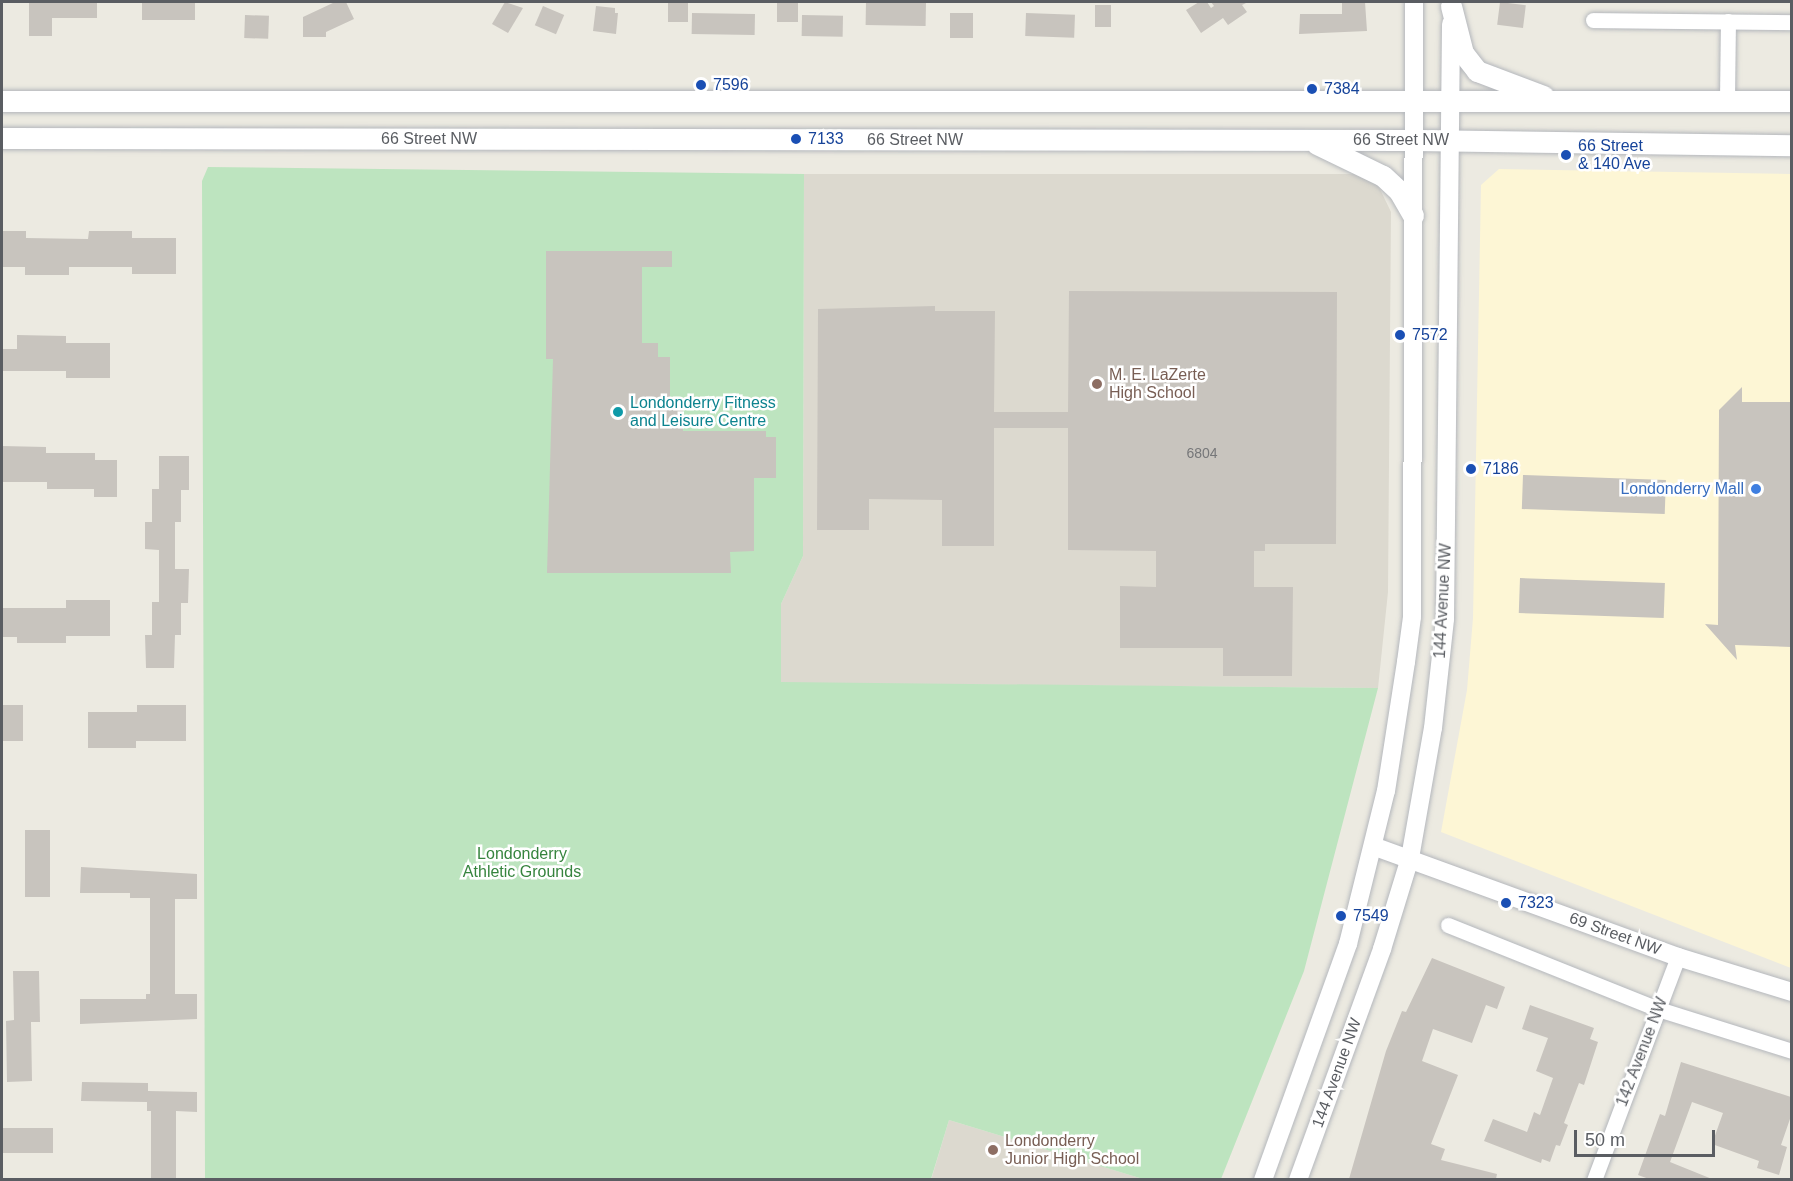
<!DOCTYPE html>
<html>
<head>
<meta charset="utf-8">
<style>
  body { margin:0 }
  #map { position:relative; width:1793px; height:1181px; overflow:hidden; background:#eceae1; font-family:Helvetica,sans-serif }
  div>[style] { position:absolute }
  .commercial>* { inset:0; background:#fdf6d5 }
  .education>* { inset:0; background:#dcd9cf }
  .green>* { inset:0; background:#bde4bf }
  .building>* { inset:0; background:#c8c4be; transform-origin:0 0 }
  .roads { filter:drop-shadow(0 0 2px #b4b7bc) drop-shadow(0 0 2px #b4b7bc) }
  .minor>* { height:15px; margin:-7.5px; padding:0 7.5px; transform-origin:7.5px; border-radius:7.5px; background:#fff }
  .tertiary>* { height:18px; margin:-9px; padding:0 9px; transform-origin:9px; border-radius:9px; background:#fff }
  .secondary>* { height:21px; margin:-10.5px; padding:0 10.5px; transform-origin:10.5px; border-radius:10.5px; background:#fff }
  .dots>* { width:16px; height:16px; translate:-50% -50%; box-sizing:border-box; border:3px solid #fff; border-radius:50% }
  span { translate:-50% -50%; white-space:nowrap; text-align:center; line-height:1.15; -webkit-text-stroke:5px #fff; paint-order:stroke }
  .number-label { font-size:14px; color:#767779 }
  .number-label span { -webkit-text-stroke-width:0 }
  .transit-label { font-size:16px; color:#164399 }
  .left { translate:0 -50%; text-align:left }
  .street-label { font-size:16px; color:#5a5d62 }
  .education-label { font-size:16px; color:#785e54 }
  .culture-label { font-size:16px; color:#0d838f }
  .shop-label { font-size:16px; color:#366cbe }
  .right { translate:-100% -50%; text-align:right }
  .park-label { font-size:16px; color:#36843e }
  .frame { position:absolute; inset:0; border:3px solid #5a5d62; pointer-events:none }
  .scale { position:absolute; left:1574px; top:1130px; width:141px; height:27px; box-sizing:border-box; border:3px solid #5a5d62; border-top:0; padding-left:8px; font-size:18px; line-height:21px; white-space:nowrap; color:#5a5d62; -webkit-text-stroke:4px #fff; paint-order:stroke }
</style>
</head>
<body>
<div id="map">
  <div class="commercial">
    <i style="clip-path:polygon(1499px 169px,1791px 174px,1791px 968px,1441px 832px,1467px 690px,1473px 618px,1481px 185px)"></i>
  </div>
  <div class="education">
    <i style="clip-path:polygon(804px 174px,1361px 174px,1378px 185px,1391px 212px,1388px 592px,1378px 688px,781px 683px,781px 604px,803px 556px)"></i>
    <i style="clip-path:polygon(949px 1120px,1143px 1179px,931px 1180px)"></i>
  </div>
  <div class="green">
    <i style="clip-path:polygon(208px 167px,804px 174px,803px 556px,781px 604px,781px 682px,1378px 688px,1304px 971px,1221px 1179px,1143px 1179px,949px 1120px,931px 1179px,205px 1179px,202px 181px)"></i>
  </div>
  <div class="building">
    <i style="clip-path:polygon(29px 2px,97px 2px,97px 18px,52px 18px,52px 36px,29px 36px)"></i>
    <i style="left:142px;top:2px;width:53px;height:18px"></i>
    <i style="clip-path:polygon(335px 2px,346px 2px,354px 19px,326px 32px,326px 37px,303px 37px,303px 17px)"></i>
    <i style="clip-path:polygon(505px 2px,523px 8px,508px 33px,492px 24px)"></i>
    <i style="left:668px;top:2px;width:20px;height:20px"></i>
    <i style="left:777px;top:2px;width:21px;height:20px"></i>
    <i style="left:866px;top:2px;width:60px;height:23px;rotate:1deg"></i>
    <i style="clip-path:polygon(1199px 2px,1207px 2px,1211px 8px,1214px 6px,1211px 2px,1248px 2px,1242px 5px,1247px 12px,1228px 25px,1223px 18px,1201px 33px,1186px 10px)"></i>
    <i style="clip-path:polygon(1342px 2px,1365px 2px,1367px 31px,1299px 34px,1300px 14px,1342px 14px)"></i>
    <i style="left:1500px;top:2px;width:26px;height:23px;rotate:7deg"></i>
    <i style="left:1095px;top:5px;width:16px;height:22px"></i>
    <i style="left:543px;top:6px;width:23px;height:21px;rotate:23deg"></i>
    <i style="clip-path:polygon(596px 6px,615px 8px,615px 13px,618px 13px,616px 34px,593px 31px)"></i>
    <i style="left:692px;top:13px;width:63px;height:21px;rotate:1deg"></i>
    <i style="left:950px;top:13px;width:23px;height:25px"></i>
    <i style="left:1026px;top:13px;width:49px;height:23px;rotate:2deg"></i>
    <i style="left:245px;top:15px;width:24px;height:23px;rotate:2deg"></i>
    <i style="left:802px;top:15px;width:41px;height:21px;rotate:1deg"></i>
    <i style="clip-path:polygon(2px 231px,26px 231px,26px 238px,88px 239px,89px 231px,132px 231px,132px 238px,176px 238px,176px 274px,132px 274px,132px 267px,69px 267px,69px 275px,25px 275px,25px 267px,2px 267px)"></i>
    <i style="clip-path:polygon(546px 251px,672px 251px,672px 267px,642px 267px,642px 343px,658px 343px,658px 357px,670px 357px,670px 408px,683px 408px,683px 431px,766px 431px,766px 437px,776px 437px,776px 478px,754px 478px,754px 551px,730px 552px,731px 573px,547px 573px,553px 359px,546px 359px)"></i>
    <i style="clip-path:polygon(1069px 291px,1337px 292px,1336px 544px,1265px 544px,1265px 551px,1254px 551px,1254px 587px,1293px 587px,1292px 676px,1223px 676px,1223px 648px,1120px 648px,1120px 586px,1156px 587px,1156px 551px,1068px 550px,1068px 428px,994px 428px,994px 546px,942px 546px,942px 500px,869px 499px,869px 530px,817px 530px,818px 309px,935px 306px,935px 311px,995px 311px,994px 412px,1068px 412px)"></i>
    <i style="clip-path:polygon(17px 335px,66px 336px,66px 343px,110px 343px,110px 378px,66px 378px,66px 371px,2px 371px,2px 349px,17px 349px)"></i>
    <i style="clip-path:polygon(1742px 387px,1742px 402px,1791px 402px,1791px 647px,1735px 645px,1737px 660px,1705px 624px,1718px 625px,1719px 410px)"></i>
    <i style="clip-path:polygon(2px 446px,46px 447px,46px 453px,95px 453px,95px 460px,117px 460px,117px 497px,94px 497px,94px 489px,47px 489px,47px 482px,2px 482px)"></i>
    <i style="clip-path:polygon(159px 456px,189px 456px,189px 490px,181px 490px,181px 522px,175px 522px,175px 569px,189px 569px,188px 603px,181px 603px,181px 635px,175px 635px,174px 668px,146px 668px,145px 635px,152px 635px,152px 602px,159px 602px,159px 550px,145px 549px,145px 522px,152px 522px,152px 489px,159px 489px)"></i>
    <i style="left:1523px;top:475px;width:143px;height:34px;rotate:2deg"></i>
    <i style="left:1520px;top:578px;width:145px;height:35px;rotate:2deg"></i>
    <i style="clip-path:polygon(66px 600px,110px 600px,110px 636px,66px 636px,66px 643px,17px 643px,17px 637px,2px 637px,2px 608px,66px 608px)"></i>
    <i style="left:2px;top:705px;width:21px;height:36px"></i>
    <i style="clip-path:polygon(137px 705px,186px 705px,186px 741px,136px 741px,136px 748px,88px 748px,88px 712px,137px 712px)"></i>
    <i style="left:25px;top:830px;width:25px;height:67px"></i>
    <i style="clip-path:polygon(81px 867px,197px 874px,197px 899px,175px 899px,175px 994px,197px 994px,197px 1019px,80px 1024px,80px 999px,146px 999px,146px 994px,150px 994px,150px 898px,130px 898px,130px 893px,80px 893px)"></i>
    <i style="clip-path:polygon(1432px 958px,1505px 987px,1497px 1009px,1486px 1005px,1472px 1043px,1433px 1029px,1422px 1061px,1458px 1075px,1431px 1144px,1445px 1149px,1441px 1160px,1497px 1174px,1496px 1179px,1349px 1179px,1386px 1051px,1402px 1011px,1406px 1012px)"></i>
    <i style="clip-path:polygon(13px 971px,39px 971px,40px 1022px,31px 1022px,32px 1081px,7px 1082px,6px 1021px,14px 1020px)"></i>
    <i style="clip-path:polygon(1530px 1005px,1594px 1028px,1590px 1039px,1598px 1042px,1584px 1085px,1579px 1083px,1564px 1123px,1568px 1125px,1560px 1146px,1556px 1145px,1550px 1162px,1542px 1159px,1541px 1163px,1484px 1141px,1493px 1119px,1527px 1132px,1534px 1112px,1540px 1115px,1553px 1078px,1536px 1071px,1548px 1038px,1522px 1029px)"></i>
    <i style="clip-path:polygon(1681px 1062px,1791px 1097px,1791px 1116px,1781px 1145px,1787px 1147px,1779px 1175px,1757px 1168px,1759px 1161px,1712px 1144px,1723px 1113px,1692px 1102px,1670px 1162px,1712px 1179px,1649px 1179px,1638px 1175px,1660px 1114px,1665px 1116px)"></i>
    <i style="clip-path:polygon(82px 1082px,148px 1083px,148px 1091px,197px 1092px,197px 1112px,176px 1111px,176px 1179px,151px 1179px,151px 1111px,147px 1111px,147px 1102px,81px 1101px)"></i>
    <i style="left:2px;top:1128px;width:51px;height:25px"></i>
  </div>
  <div class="roads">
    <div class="minor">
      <i style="left:1593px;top:20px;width:199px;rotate:0.6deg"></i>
      <i style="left:1727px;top:100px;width:79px;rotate:-89.3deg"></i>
      <i style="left:1448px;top:925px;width:226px;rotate:21.8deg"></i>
      <i style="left:1658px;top:1009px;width:140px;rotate:17.4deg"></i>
      <i style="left:1594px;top:1180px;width:238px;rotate:-69.4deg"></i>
    </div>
    <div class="tertiary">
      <i style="left:1373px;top:846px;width:325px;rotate:20deg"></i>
      <i style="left:1678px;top:957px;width:119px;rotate:17.1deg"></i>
      <i style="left:1263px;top:1180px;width:251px;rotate:-70.2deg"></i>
      <i style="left:1348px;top:944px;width:158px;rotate:-76.1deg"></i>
      <i style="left:1386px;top:791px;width:131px;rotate:-81.2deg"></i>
      <i style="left:1406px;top:662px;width:45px;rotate:-82.4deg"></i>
      <i style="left:1412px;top:617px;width:615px;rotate:-89.81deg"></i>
      <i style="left:1298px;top:1180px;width:246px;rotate:-70deg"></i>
      <i style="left:1382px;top:949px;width:95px;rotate:-72.9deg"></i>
      <i style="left:1410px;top:858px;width:132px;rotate:-80deg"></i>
      <i style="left:1433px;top:728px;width:110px;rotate:-83.7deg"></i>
      <i style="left:1445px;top:619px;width:595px;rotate:-89.42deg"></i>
    </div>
    <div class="secondary">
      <i style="left:1451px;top:6px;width:49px;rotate:75.7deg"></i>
      <i style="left:1463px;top:53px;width:23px;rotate:52deg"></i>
      <i style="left:1477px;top:71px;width:71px;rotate:20.7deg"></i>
      <i style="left:2px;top:101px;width:1790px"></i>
      <i style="left:2px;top:138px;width:1412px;rotate:0.08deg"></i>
      <i style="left:1414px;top:140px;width:378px;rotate:0.8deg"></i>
      <i style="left:1317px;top:144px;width:73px;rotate:25.9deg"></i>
      <i style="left:1383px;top:176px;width:22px;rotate:43deg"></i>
      <i style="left:1399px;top:191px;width:28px;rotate:60deg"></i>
    </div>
  </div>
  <div class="dots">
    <i style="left:701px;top:85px;background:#1a4fb4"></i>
    <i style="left:1312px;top:89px;background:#1a4fb4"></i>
    <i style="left:796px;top:139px;background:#1a4fb4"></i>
    <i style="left:1566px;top:155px;background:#1a4fb4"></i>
    <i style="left:1400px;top:335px;background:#1a4fb4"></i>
    <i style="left:1097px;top:384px;background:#8d6e63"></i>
    <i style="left:618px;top:412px;background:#0f9aa8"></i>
    <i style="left:1471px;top:469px;background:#1a4fb4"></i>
    <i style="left:1756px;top:489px;background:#3f7fe0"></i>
    <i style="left:1506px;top:903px;background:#1a4fb4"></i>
    <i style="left:1341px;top:916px;background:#1a4fb4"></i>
    <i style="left:993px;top:1150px;background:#8d6e63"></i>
  </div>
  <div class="number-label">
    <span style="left:1202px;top:453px">6804</span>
  </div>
  <div class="transit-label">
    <span class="left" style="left:713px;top:85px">7596</span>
    <span class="left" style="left:1324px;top:89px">7384</span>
    <span class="left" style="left:808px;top:139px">7133</span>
    <span class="left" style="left:1578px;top:155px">66 Street<br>&amp; 140 Ave</span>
    <span class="left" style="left:1412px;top:335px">7572</span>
    <span class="left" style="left:1483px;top:469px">7186</span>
    <span class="left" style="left:1518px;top:903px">7323</span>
    <span class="left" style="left:1353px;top:916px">7549</span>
  </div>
  <div class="street-label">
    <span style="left:429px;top:139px">66 Street NW</span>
    <span style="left:915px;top:140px">66 Street NW</span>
    <span style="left:1401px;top:140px">66 Street NW</span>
    <span style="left:1443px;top:601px;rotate:-87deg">144 Avenue NW</span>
    <span style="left:1615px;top:934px;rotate:20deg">69 Street NW</span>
    <span style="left:1642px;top:1052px;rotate:-69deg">142 Avenue NW</span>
    <span style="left:1337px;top:1073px;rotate:-70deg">144 Avenue NW</span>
  </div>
  <div class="education-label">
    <span class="left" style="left:1109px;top:384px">M. E. LaZerte<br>High School</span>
    <span class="left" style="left:1005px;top:1150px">Londonderry<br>Junior High School</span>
  </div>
  <div class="culture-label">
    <span class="left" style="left:630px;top:412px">Londonderry Fitness<br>and Leisure Centre</span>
  </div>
  <div class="shop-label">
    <span class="right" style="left:1744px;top:489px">Londonderry Mall</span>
  </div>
  <div class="park-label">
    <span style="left:522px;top:863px">Londonderry<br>Athletic Grounds</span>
  </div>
  <div class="frame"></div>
  <div class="scale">50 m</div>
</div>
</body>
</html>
